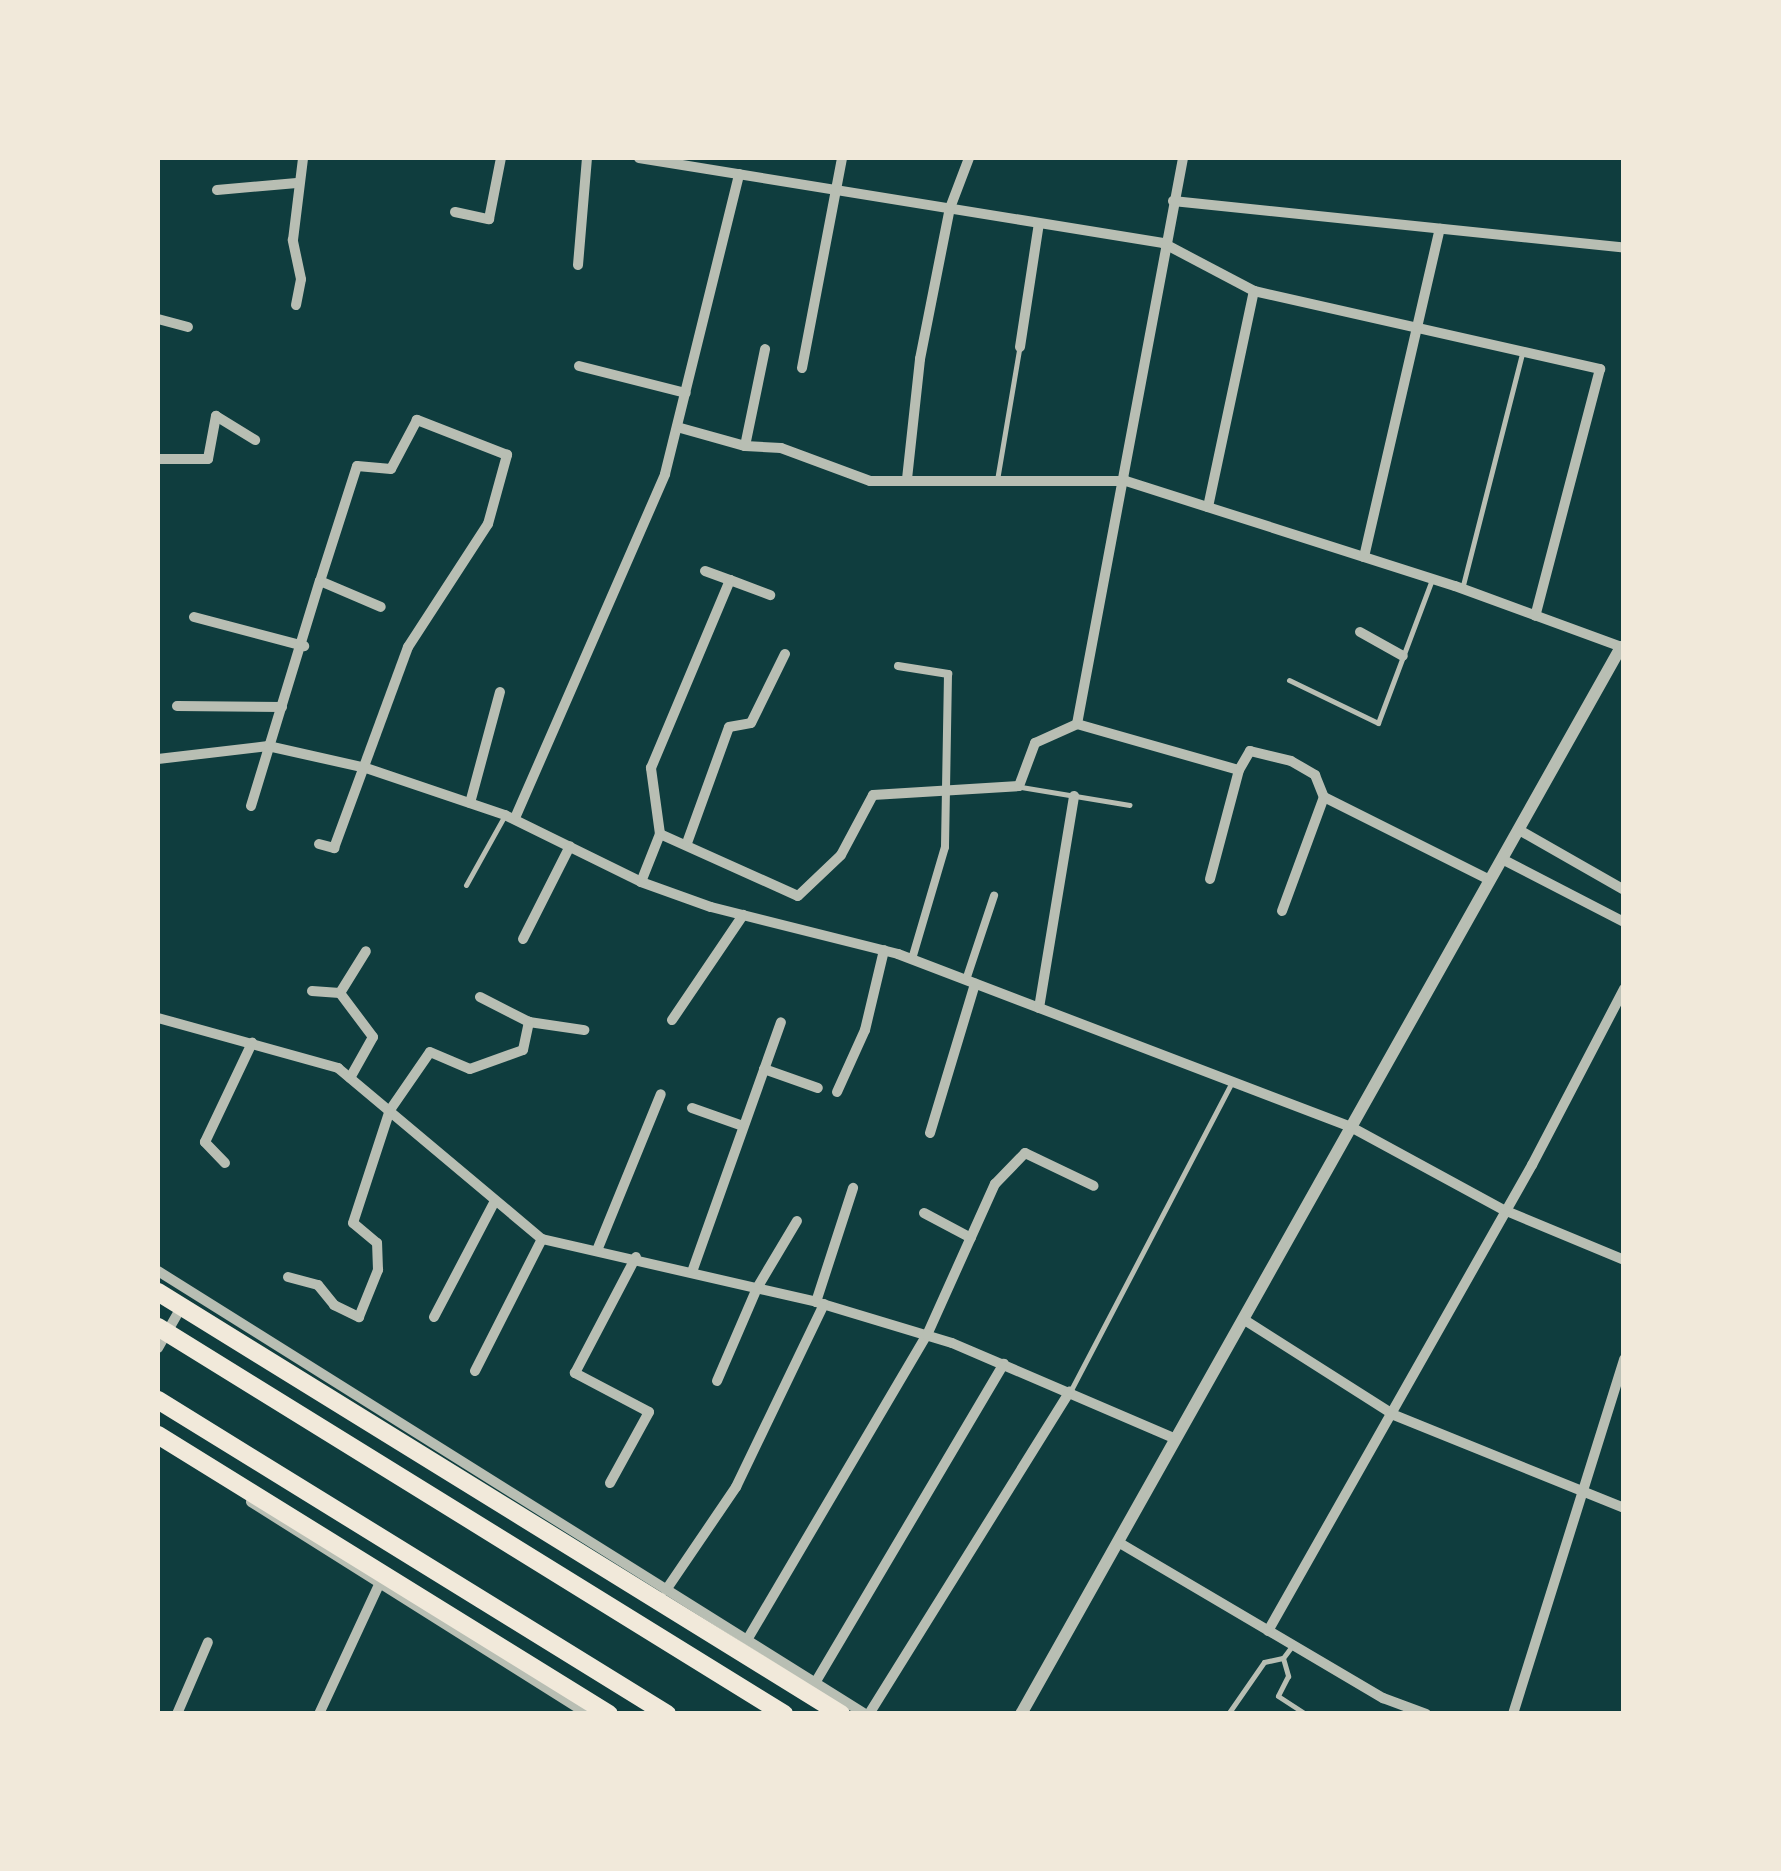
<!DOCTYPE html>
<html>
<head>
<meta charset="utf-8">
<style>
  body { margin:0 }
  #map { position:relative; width:1781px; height:1871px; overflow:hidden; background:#0f3d3e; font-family:"Source Serif 4",serif }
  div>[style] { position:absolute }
  .service>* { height:5px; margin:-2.5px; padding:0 2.5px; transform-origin:2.5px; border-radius:2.5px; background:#b8beb3 }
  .pedestrian>* { height:8px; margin:-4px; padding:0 4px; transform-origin:4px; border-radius:4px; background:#b8beb3 }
  .minor>* { height:10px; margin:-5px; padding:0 5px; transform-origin:5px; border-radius:5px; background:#b8beb3 }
  .tertiary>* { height:12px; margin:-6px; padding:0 6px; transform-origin:6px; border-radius:6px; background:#b8beb3 }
  .trunk>* { height:18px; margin:-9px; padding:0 9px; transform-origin:9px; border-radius:9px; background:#f1e9da }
  span { translate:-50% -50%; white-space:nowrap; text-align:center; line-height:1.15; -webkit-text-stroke:8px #f1e9da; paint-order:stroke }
  .frame { position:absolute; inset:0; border:160px solid #f1e9da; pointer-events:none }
</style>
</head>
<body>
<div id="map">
  <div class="service">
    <i style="left:997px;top:480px;width:132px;rotate:-80.4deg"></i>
    <i style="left:1462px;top:589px;width:243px;rotate:-75.7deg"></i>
    <i style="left:1289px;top:680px;width:99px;rotate:25.8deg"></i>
    <i style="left:1378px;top:723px;width:154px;rotate:-69.4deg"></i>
    <i style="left:1021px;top:787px;width:110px;rotate:9.4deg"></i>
    <i style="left:466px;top:885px;width:80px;rotate:-60.9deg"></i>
    <i style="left:1072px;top:1388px;width:343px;rotate:-62.4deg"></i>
    <i style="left:1283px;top:1658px;width:19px;rotate:74deg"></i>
    <i style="left:1288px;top:1676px;width:22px;rotate:117deg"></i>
    <i style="left:1278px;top:1696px;width:33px;rotate:33deg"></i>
    <i style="left:1228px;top:1714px;width:63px;rotate:-55.3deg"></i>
    <i style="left:1264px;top:1662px;width:19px;rotate:-12deg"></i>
    <i style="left:1283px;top:1658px;width:15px;rotate:-53deg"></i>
  </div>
  <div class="pedestrian">
    <i style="left:898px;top:666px;width:51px;rotate:9.1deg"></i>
    <i style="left:948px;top:674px;width:173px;rotate:91deg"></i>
    <i style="left:945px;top:847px;width:117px;rotate:106.4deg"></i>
    <i style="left:966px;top:980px;width:89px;rotate:-71.6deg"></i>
  </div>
  <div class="minor">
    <i style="left:639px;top:158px;width:531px;rotate:9.21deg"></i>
    <i style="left:1163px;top:243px;width:103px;rotate:27.8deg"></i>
    <i style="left:1254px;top:291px;width:355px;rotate:12.7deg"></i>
    <i style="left:1600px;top:369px;width:255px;rotate:104.7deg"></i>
    <i style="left:217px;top:190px;width:80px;rotate:-5deg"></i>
    <i style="left:1173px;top:201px;width:453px;rotate:5.9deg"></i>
    <i style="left:455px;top:212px;width:35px;rotate:12deg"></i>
    <i style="left:489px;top:219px;width:62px;rotate:-78.9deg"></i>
    <i style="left:578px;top:265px;width:107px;rotate:-85.2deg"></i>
    <i style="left:296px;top:305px;width:26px;rotate:-79deg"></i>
    <i style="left:301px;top:279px;width:40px;rotate:-102deg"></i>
    <i style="left:293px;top:240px;width:83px;rotate:-83deg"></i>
    <i style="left:158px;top:319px;width:31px;rotate:15deg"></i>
    <i style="left:1020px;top:347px;width:125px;rotate:-81.3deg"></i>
    <i style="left:579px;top:366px;width:110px;rotate:14.2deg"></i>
    <i style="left:802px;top:368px;width:214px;rotate:-79.2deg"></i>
    <i style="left:677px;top:427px;width:71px;rotate:15.6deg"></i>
    <i style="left:745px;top:446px;width:36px;rotate:3deg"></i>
    <i style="left:781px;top:448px;width:95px;rotate:20.3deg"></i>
    <i style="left:870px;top:481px;width:256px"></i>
    <i style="left:1126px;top:481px;width:345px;rotate:17.7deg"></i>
    <i style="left:1455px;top:586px;width:180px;rotate:20.1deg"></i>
    <i style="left:745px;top:446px;width:99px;rotate:-78.3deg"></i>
    <i style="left:158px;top:459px;width:50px"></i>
    <i style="left:208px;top:459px;width:44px;rotate:-79.5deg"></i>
    <i style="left:216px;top:416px;width:46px;rotate:31.6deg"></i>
    <i style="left:907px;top:479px;width:121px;rotate:-83.8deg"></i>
    <i style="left:920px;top:359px;width:154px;rotate:-78.8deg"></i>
    <i style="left:950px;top:208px;width:53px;rotate:-69.2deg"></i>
    <i style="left:1208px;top:507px;width:221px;rotate:-78deg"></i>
    <i style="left:1364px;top:557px;width:337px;rotate:-77deg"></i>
    <i style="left:705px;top:571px;width:27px;rotate:20deg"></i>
    <i style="left:194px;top:617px;width:114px;rotate:14.8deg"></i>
    <i style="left:1360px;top:632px;width:49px;rotate:29.2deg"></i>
    <i style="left:177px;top:706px;width:105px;rotate:0.5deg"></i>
    <i style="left:1077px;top:724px;width:576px;rotate:-79.39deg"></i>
    <i style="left:158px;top:759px;width:111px;rotate:-6.7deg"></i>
    <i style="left:268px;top:746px;width:100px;rotate:12.7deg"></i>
    <i style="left:366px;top:768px;width:147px;rotate:18.7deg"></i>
    <i style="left:505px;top:815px;width:152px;rotate:26.2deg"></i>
    <i style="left:641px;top:882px;width:74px;rotate:19.7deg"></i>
    <i style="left:711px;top:907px;width:193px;rotate:14.1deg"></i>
    <i style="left:898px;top:954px;width:485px;rotate:20.9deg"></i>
    <i style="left:1351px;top:1127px;width:174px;rotate:28.5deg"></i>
    <i style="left:1504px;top:1210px;width:130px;rotate:22.6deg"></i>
    <i style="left:470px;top:803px;width:115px;rotate:-74.9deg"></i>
    <i style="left:251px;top:806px;width:235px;rotate:-73deg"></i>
    <i style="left:515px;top:818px;width:375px;rotate:-66.4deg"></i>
    <i style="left:665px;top:474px;width:309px;rotate:-76.1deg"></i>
    <i style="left:1519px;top:830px;width:121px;rotate:29.7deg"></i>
    <i style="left:660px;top:834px;width:151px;rotate:24.2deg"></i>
    <i style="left:798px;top:896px;width:59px;rotate:-43.6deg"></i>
    <i style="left:841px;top:855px;width:68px;rotate:-61.9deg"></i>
    <i style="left:873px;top:795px;width:146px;rotate:-3.5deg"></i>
    <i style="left:1019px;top:786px;width:46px;rotate:-69.6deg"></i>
    <i style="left:1035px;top:743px;width:46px;rotate:-24.3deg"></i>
    <i style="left:1077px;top:724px;width:168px;rotate:15.9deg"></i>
    <i style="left:1239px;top:770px;width:22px;rotate:-60deg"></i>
    <i style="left:1250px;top:751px;width:42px;rotate:13.7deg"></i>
    <i style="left:1291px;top:761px;width:28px;rotate:30deg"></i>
    <i style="left:1315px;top:775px;width:24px;rotate:68deg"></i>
    <i style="left:1324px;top:797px;width:186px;rotate:26.6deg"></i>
    <i style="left:687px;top:843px;width:123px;rotate:-70.1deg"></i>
    <i style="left:729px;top:727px;width:22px;rotate:-10deg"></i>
    <i style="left:751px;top:723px;width:77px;rotate:-63.8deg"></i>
    <i style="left:319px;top:844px;width:16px;rotate:15deg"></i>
    <i style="left:334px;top:848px;width:214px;rotate:-69.8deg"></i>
    <i style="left:408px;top:647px;width:147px;rotate:-57deg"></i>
    <i style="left:488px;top:524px;width:72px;rotate:-74.6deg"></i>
    <i style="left:507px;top:455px;width:97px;rotate:-158.7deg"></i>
    <i style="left:417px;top:420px;width:55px;rotate:118deg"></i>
    <i style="left:391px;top:469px;width:34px;rotate:-175deg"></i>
    <i style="left:357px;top:466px;width:121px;rotate:107.8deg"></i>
    <i style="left:320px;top:581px;width:66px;rotate:23.1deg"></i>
    <i style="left:1502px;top:859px;width:137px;rotate:27.3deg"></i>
    <i style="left:1210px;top:879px;width:113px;rotate:-75.1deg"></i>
    <i style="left:641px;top:882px;width:52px;rotate:-68.4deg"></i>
    <i style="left:660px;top:834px;width:67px;rotate:-97.8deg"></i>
    <i style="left:651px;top:768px;width:204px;rotate:-67.2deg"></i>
    <i style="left:730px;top:580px;width:43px;rotate:20.6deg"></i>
    <i style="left:1282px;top:911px;width:121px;rotate:-69.8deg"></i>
    <i style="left:523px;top:939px;width:104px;rotate:-63.2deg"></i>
    <i style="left:312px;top:991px;width:28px;rotate:4deg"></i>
    <i style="left:480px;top:997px;width:55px;rotate:27deg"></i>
    <i style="left:529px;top:1022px;width:56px;rotate:8.3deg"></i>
    <i style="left:1039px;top:1008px;width:215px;rotate:-80.6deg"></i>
    <i style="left:158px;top:1018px;width:187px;rotate:15.5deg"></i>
    <i style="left:338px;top:1068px;width:266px;rotate:40deg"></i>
    <i style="left:542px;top:1239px;width:281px;rotate:12.9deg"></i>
    <i style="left:816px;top:1302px;width:142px;rotate:16.8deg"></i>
    <i style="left:952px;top:1343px;width:244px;rotate:23.2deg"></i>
    <i style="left:672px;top:1020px;width:127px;rotate:-55.9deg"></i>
    <i style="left:764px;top:1069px;width:57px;rotate:19.4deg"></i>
    <i style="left:350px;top:1078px;width:47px;rotate:-60.7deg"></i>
    <i style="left:373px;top:1037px;width:55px;rotate:-126.9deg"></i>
    <i style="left:340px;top:993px;width:49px;rotate:-58.2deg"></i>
    <i style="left:837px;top:1092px;width:68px;rotate:-65.7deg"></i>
    <i style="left:865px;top:1030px;width:82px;rotate:-76.6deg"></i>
    <i style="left:692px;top:1108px;width:54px;rotate:19.4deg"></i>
    <i style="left:930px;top:1133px;width:156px;rotate:-73.2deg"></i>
    <i style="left:225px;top:1163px;width:29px;rotate:-134deg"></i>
    <i style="left:205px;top:1142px;width:110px;rotate:-64.6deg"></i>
    <i style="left:924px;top:1213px;width:53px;rotate:28deg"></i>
    <i style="left:598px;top:1248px;width:166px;rotate:-67.8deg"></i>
    <i style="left:158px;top:1271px;width:834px;rotate:32.07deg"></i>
    <i style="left:692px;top:1272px;width:265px;rotate:-70.4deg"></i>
    <i style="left:288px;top:1277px;width:31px;rotate:15deg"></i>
    <i style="left:318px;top:1285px;width:26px;rotate:51deg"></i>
    <i style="left:334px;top:1305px;width:28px;rotate:26deg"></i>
    <i style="left:359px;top:1317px;width:51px;rotate:-68deg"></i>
    <i style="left:378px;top:1270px;width:27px;rotate:-92deg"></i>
    <i style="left:377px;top:1243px;width:31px;rotate:-140deg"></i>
    <i style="left:353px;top:1223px;width:119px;rotate:-71.9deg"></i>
    <i style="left:390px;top:1110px;width:70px;rotate:-55.4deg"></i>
    <i style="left:430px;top:1052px;width:43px;rotate:23deg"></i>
    <i style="left:470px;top:1069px;width:56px;rotate:-19.7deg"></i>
    <i style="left:523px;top:1050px;width:29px;rotate:-78deg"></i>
    <i style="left:816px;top:1302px;width:120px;rotate:-72deg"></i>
    <i style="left:434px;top:1317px;width:131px;rotate:-62.3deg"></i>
    <i style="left:1243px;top:1319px;width:179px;rotate:32.4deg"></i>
    <i style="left:1394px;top:1415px;width:248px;rotate:22deg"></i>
    <i style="left:158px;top:1348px;width:48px;rotate:-60.3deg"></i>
    <i style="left:475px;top:1371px;width:148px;rotate:-63.1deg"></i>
    <i style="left:717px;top:1381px;width:101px;rotate:-66.7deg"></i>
    <i style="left:757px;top:1288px;width:78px;rotate:-59.2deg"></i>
    <i style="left:610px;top:1483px;width:81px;rotate:-61.2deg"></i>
    <i style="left:649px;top:1412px;width:84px;rotate:-152.2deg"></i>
    <i style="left:575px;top:1373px;width:131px;rotate:-62.3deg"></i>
    <i style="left:251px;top:1502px;width:397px;rotate:32.2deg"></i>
    <i style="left:1118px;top:1542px;width:308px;rotate:30.5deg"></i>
    <i style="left:1383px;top:1698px;width:46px;rotate:20.4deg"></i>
    <i style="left:666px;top:1590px;width:125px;rotate:-55.8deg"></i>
    <i style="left:736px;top:1487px;width:203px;rotate:-64.3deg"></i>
    <i style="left:1268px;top:1631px;width:536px;rotate:-60.47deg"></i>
    <i style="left:1532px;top:1165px;width:199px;rotate:-62.4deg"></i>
    <i style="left:747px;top:1640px;width:354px;rotate:-59.5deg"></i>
    <i style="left:927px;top:1335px;width:166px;rotate:-65.8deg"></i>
    <i style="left:995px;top:1184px;width:43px;rotate:-45.9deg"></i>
    <i style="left:1025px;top:1153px;width:76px;rotate:25.6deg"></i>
    <i style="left:815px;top:1683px;width:371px;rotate:-59.4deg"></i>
    <i style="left:177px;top:1714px;width:78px;rotate:-66.7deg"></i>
    <i style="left:319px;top:1714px;width:142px;rotate:-65.1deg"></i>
    <i style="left:869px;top:1714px;width:380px;rotate:-58.1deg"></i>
    <i style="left:1513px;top:1714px;width:372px;rotate:-72.6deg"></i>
  </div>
  <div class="tertiary">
    <i style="left:1021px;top:1714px;width:1224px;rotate:-60.65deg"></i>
  </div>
  <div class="trunk">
    <i style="left:158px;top:1292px;width:803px;rotate:31.71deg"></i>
    <i style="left:158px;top:1327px;width:736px;rotate:31.72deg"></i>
    <i style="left:158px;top:1400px;width:598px;rotate:31.67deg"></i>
    <i style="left:158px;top:1435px;width:530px;rotate:31.74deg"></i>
  </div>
  <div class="frame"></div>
</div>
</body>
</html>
